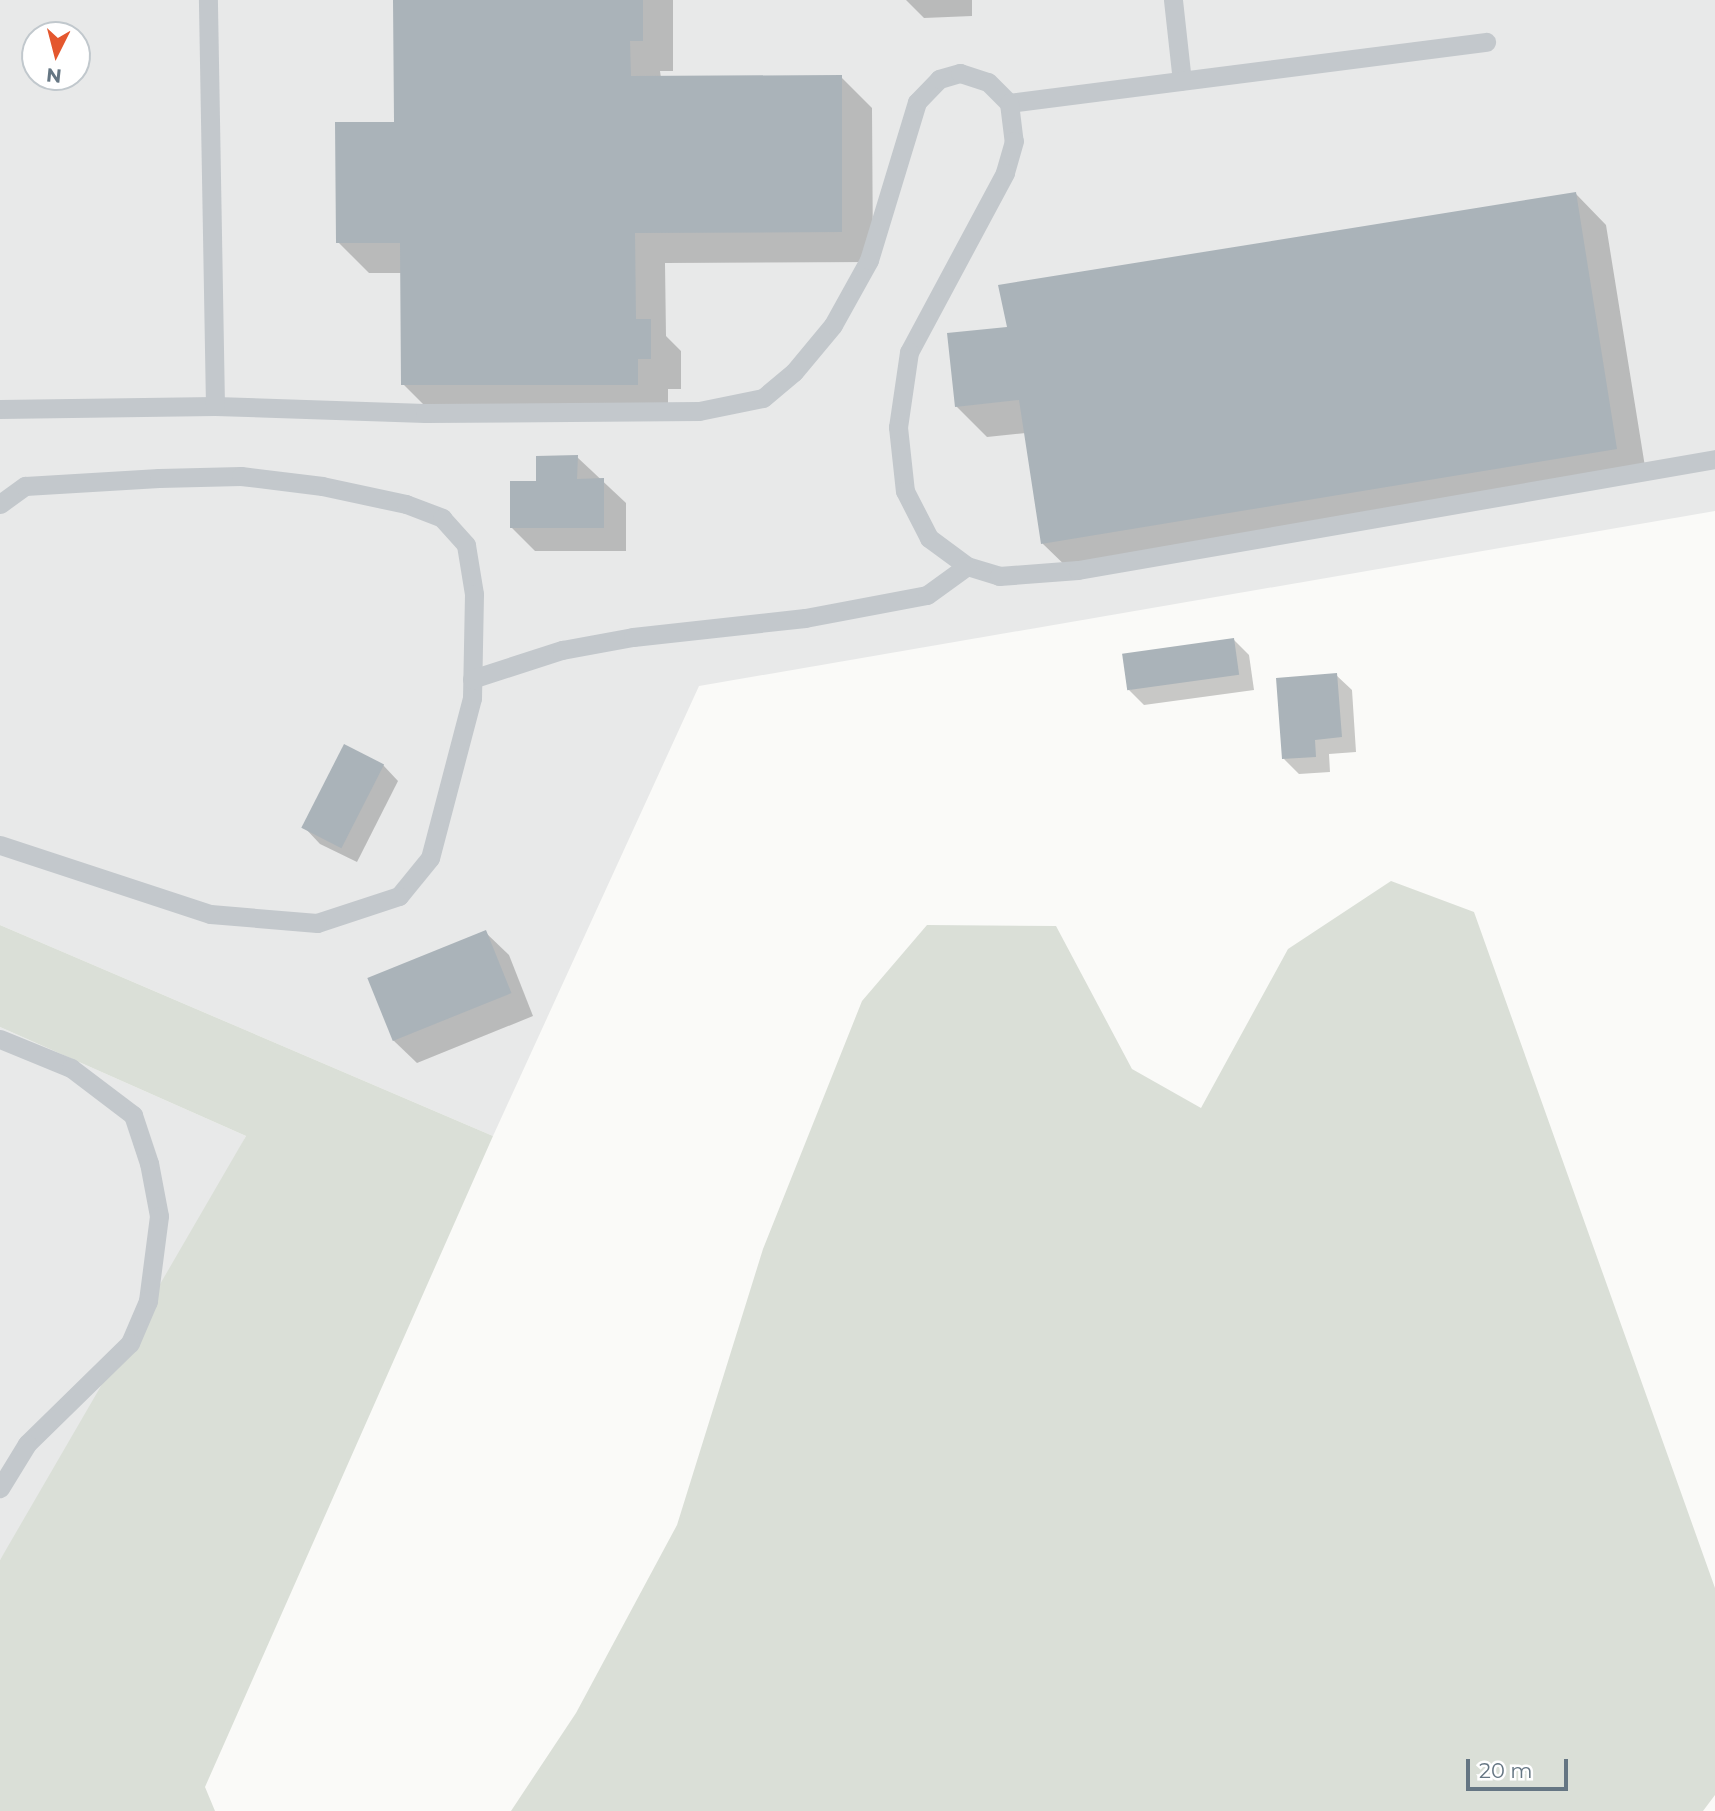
<!DOCTYPE html>
<html>
<head>
<meta charset="utf-8">
<style>
  body { margin:0 }
  #map { position:relative; width:1715px; height:1811px; overflow:hidden; background:#fafaf8; font-family:Montserrat,sans-serif }
  div>[style] { position:absolute }
  .built>* { inset:0; background:#e8e9e9 }
  .green>* { inset:0; background:#dadfd7 }
  .shadow>* { inset:0; background:#0003 }
  .building>* { inset:0; background:#aab3b9; transform-origin:0 0 }
  .lane>* { height:19px; margin:-9.5px; padding:0 9.5px; transform-origin:9.5px; border-radius:9.5px; background:#c3c8cc }
  span { translate:-50% -50%; white-space:nowrap; text-align:center; line-height:1.15; -webkit-text-stroke:7px #fff; paint-order:stroke }
  .north { position:absolute; left:21px; top:21px; width:70px; height:70px; box-sizing:border-box; background:#fff; border:2px solid #c1c8cd; border-radius:50%; rotate:186deg; font-size:19px; font-weight:700; line-height:28px; text-align:center; color:#657683 }
  .north::after { content:''; display:block; margin:auto; width:24px; height:32px; background:#e4572e; clip-path:polygon(50% 0,100% 100%,50% 72%,0 100%) }
  .scale { position:absolute; left:1466px; top:1759px; width:102px; height:32px; box-sizing:border-box; border:4px solid #657683; border-top:0; padding-left:9px; font-size:21px; line-height:24px; white-space:nowrap; color:#657683; -webkit-text-stroke:5px #fff; paint-order:stroke }
</style>
</head>
<body>
<div id="map">
  <div class="built">
    <i style="clip-path:polygon(evenodd,0 0,1715px 0,1715px 511px,699px 686px,493px 1136px,0 925px,0 0,35px 35px,77px 35px,77px 77px,35px 77px,35px 35px)"></i>
    <i style="clip-path:polygon(0 1027px,246px 1136px,110px 1396px,0 1560px)"></i>
  </div>
  <div class="green">
    <i style="clip-path:polygon(1391px 881px,1474px 912px,1715px 1588px,1715px 1795px,1703px 1811px,511px 1811px,576px 1713px,677px 1525px,763px 1249px,862px 1001px,927px 925px,1056px 926px,1132px 1069px,1201px 1108px,1288px 949px)"></i>
    <i style="clip-path:polygon(0 925px,493px 1136px,205px 1787px,215px 1811px,0 1811px,0 1560px,246px 1136px,0 1027px)"></i>
  </div>
  <div class="shadow">
    <i style="clip-path:polygon(395px 0,673px 0,673px 71px,660px 71px,661px 78px,841px 77px,872px 108px,873px 262px,665px 263px,666px 336px,681px 351px,681px 389px,668px 389px,668px 415px,434px 415px,403px 384px,402px 273px,369px 273px,338px 242px,396px 123px)"></i>
    <i style="clip-path:polygon(906px 0,972px 0,972px 16px,924px 18px)"></i>
    <i style="clip-path:polygon(1576px 194px,1606px 225px,1647px 479px,1074px 574px,1043px 544px,1026px 433px,987px 437px,956px 406px,1009px 328px)"></i>
    <i style="clip-path:polygon(577px 457px,626px 503px,626px 551px,535px 551px,512px 528px,538px 482px)"></i>
    <i style="clip-path:polygon(1234px 640px,1249px 655px,1254px 690px,1144px 705px,1129px 690px)"></i>
    <i style="clip-path:polygon(1336px 675px,1352px 690px,1356px 752px,1329px 754px,1330px 772px,1299px 774px,1284px 759px)"></i>
    <i style="clip-path:polygon(383px 765px,398px 781px,357px 862px,320px 844px,305px 828px)"></i>
    <i style="clip-path:polygon(485px 932px,509px 955px,533px 1016px,417px 1063px,393px 1040px)"></i>
  </div>
  <div class="building">
    <i style="clip-path:polygon(393px 0,643px 0,643px 41px,630px 41px,631px 76px,842px 75px,842px 232px,635px 233px,636px 319px,651px 319px,651px 359px,638px 359px,638px 385px,401px 385px,400px 243px,336px 243px,335px 122px,394px 122px)"></i>
    <i style="clip-path:polygon(1576px 192px,1617px 449px,1041px 544px,1019px 400px,955px 407px,947px 333px,1007px 327px,998px 285px)"></i>
    <i style="clip-path:polygon(578px 455px,577px 479px,604px 478px,604px 528px,510px 528px,510px 481px,536px 481px,536px 456px)"></i>
    <i style="left:1234px;top:638px;width:37px;height:113px;rotate:82deg"></i>
    <i style="clip-path:polygon(1337px 673px,1342px 737px,1315px 740px,1316px 757px,1282px 759px,1276px 678px)"></i>
    <i style="left:344px;top:744px;width:45px;height:94px;rotate:27deg"></i>
    <i style="left:486px;top:930px;width:68px;height:128px;rotate:68deg"></i>
  </div>
  <div class="lane">
    <i style="left:1173px;top:0;width:81px;rotate:83.7deg"></i>
    <i style="left:1009px;top:103px;width:481px;rotate:-7.3deg"></i>
    <i style="left:215px;top:406px;width:210px;rotate:1.9deg"></i>
    <i style="left:425px;top:413px;width:274px;rotate:-0.4deg"></i>
    <i style="left:699px;top:411px;width:65px;rotate:-11.5deg"></i>
    <i style="left:763px;top:398px;width:40px;rotate:-40deg"></i>
    <i style="left:794px;top:372px;width:61px;rotate:-50.3deg"></i>
    <i style="left:833px;top:325px;width:74px;rotate:-61deg"></i>
    <i style="left:869px;top:260px;width:165px;rotate:-73.1deg"></i>
    <i style="left:917px;top:102px;width:32px;rotate:-46deg"></i>
    <i style="left:939px;top:79px;width:22px;rotate:-16deg"></i>
    <i style="left:960px;top:73px;width:29px;rotate:18deg"></i>
    <i style="left:988px;top:82px;width:30px;rotate:45deg"></i>
    <i style="left:1009px;top:103px;width:38px;rotate:83deg"></i>
    <i style="left:1014px;top:141px;width:33px;rotate:106deg"></i>
    <i style="left:1005px;top:173px;width:203px;rotate:118.2deg"></i>
    <i style="left:909px;top:352px;width:76px;rotate:98.3deg"></i>
    <i style="left:898px;top:427px;width:64px;rotate:83.8deg"></i>
    <i style="left:905px;top:491px;width:53px;rotate:62.9deg"></i>
    <i style="left:929px;top:538px;width:47px;rotate:36.4deg"></i>
    <i style="left:967px;top:566px;width:34px;rotate:17deg"></i>
    <i style="left:999px;top:576px;width:79px;rotate:-4.3deg"></i>
    <i style="left:1078px;top:570px;width:647px;rotate:-9.88deg"></i>
    <i style="left:0;top:409px;width:215px;rotate:-0.8deg"></i>
    <i style="left:215px;top:406px;width:406px;rotate:-91deg"></i>
    <i style="left:0;top:504px;width:31px;rotate:-36deg"></i>
    <i style="left:25px;top:486px;width:134px;rotate:-3.4deg"></i>
    <i style="left:159px;top:478px;width:82px;rotate:-1.4deg"></i>
    <i style="left:241px;top:476px;width:82px;rotate:7deg"></i>
    <i style="left:322px;top:486px;width:86px;rotate:12.1deg"></i>
    <i style="left:406px;top:504px;width:39px;rotate:21deg"></i>
    <i style="left:442px;top:518px;width:36px;rotate:48deg"></i>
    <i style="left:466px;top:545px;width:50px;rotate:80.7deg"></i>
    <i style="left:474px;top:594px;width:104px;rotate:91.1deg"></i>
    <i style="left:472px;top:698px;width:165px;rotate:104.7deg"></i>
    <i style="left:430px;top:858px;width:49px;rotate:129.2deg"></i>
    <i style="left:399px;top:896px;width:86px;rotate:161.8deg"></i>
    <i style="left:317px;top:923px;width:107px;rotate:-175.2deg"></i>
    <i style="left:210px;top:914px;width:221px;rotate:-161.8deg"></i>
    <i style="left:472px;top:679px;width:95px;rotate:-17.9deg"></i>
    <i style="left:562px;top:650px;width:72px;rotate:-10.4deg"></i>
    <i style="left:633px;top:637px;width:173px;rotate:-6.3deg"></i>
    <i style="left:805px;top:618px;width:124px;rotate:-10.7deg"></i>
    <i style="left:927px;top:595px;width:49px;rotate:-35.9deg"></i>
    <i style="left:0;top:1039px;width:77px;rotate:22.2deg"></i>
    <i style="left:71px;top:1068px;width:78px;rotate:37.2deg"></i>
    <i style="left:133px;top:1115px;width:51px;rotate:71.6deg"></i>
    <i style="left:149px;top:1163px;width:54px;rotate:79.3deg"></i>
    <i style="left:159px;top:1216px;width:86px;rotate:97.4deg"></i>
    <i style="left:148px;top:1301px;width:46px;rotate:113.2deg"></i>
    <i style="left:130px;top:1343px;width:144px;rotate:135.6deg"></i>
    <i style="left:27px;top:1444px;width:52px;rotate:121.5deg"></i>
  </div>
  <div class="north">N</div>
  <div class="scale">20 m</div>
</div>
</body>
</html>
